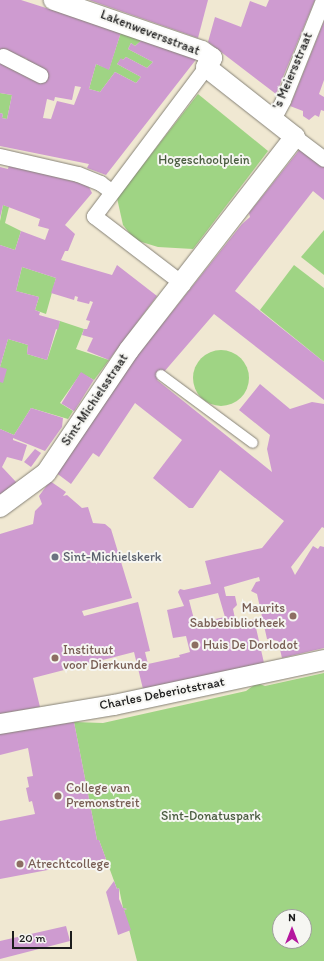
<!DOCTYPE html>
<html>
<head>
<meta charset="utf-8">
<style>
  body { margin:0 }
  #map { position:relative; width:324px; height:961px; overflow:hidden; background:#f0e8d2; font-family:Itim,sans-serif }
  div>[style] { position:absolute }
  .green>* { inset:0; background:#9fd484 }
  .round { border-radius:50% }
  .building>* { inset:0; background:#ce9bd0; transform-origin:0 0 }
  .roads { filter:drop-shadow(0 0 1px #868277) drop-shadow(0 0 1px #868277) }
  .service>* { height:10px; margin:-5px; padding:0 5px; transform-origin:5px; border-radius:5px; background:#fff }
  .pedestrian>* { height:15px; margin:-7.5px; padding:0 7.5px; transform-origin:7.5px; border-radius:7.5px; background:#fff }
  .minor>* { height:20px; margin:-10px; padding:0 10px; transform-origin:10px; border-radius:10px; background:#fff }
  .dots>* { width:11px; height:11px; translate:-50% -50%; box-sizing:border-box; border:2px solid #f6f6f2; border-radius:50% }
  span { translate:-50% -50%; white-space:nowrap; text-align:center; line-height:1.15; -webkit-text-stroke:4px #f6f6f2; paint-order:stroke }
  .street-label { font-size:13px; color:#1c1c1c }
  .park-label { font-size:13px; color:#4a5c40 }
  .worship-label { font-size:13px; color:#5b616d }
  .left { translate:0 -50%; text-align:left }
  .education-label { font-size:13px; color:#785e54 }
  .right { translate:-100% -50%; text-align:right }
  .north { position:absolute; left:272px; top:909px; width:40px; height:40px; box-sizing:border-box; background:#f6f6f2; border:1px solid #9f9f9c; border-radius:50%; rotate:0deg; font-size:11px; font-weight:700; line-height:16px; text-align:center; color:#1c1c1c }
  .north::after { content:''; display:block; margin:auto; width:14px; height:18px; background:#b5179e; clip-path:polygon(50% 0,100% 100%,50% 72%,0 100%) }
  .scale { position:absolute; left:12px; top:931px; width:60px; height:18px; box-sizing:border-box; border:2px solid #1c1c1c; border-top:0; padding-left:5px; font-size:12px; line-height:14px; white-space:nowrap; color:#1c1c1c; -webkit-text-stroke:3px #f6f6f2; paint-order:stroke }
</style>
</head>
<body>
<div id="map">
  <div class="green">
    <i style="clip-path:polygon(121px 32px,143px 39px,135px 46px,131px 43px,128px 49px,153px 62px,147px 68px,126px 57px,123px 60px,121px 59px,117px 64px,141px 77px,136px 83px,115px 72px,100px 92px,89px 89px,96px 64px,109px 69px)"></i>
    <i style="clip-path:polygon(0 93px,12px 95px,7px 119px,2px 118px,3px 114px,0 113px)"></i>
    <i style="clip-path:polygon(198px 94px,268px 151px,193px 249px,158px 247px,135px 240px,123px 225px,117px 198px)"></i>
    <i style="clip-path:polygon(3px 205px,9px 207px,5px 223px,21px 231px,15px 250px,0 245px,0 221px)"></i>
    <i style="clip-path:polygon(324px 230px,324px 275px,301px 257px)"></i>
    <i style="clip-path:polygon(294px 265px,324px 288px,324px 362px,260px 310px)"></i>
    <i style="clip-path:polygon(22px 267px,56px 278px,46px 314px,35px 310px,39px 297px,16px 291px)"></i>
    <i style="clip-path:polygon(60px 321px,84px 329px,76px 349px,109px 360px,94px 380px,81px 373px,60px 403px,73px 411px,68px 419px,31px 408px,14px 435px,0 429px,0 367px,8px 339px,28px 345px,27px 354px,47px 360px)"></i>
    <i class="round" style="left:193px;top:350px;width:56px;height:56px"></i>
    <i style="clip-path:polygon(evenodd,324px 673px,324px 961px,137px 961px,124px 910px,127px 909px,123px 908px,119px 888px,117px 889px,99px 840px,97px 840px,74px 722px,103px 723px,246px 691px,257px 683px,265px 686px,324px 673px,280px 917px,304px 917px,304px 941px,280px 941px,280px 917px)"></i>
  </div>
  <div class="building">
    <i style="clip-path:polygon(evenodd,0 0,21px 0,121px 32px,109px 70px,96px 64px,89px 89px,100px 92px,115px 72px,136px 83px,141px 77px,117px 64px,121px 58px,123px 60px,126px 57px,147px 68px,153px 62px,128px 49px,131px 43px,135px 46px,143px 39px,198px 57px,106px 175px,87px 168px,89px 164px,0 146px,0 113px,3px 114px,2px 118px,7px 119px,12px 95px,0 93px,0 0,18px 56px,27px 59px,25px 64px,46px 71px,48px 78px,39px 79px,18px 56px,0 0,75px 86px,81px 87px,74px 105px,57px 101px,51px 119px,43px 118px,47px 99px,54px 101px,55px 97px,72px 100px,75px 86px)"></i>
    <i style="clip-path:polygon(89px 0,208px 0,198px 38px)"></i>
    <i style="clip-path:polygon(269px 0,315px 0,276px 94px,208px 42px,215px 17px,241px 27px,250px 1px,266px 7px)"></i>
    <i style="clip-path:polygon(324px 21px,324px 80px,319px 94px,324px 97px,324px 111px,321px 110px,319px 117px,315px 115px,309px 120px,303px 116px,303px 111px,290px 106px)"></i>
    <i style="clip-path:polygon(evenodd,300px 149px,324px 167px,324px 200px,313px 191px,235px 291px,324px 362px,324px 400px,214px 314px,157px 380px,272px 472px,267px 449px,270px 435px,239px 410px,260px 384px,290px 409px,312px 402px,324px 404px,324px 528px,322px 527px,291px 567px,295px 575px,313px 546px,318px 549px,320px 546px,324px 547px,324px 648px,282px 658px,278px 641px,267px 639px,257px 594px,251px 591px,256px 582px,260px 581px,259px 577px,224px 587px,226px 596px,235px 596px,237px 605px,233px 609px,236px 623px,254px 619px,264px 663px,143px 689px,134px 652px,33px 678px,40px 707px,0 714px,0 534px,33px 524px,35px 511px,42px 504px,39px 496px,50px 481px,66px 492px,63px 496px,67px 495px,82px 508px,88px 507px,93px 523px,105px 524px,111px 529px,132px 598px,82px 611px,84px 616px,138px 602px,150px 651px,145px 652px,148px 664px,180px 657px,179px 655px,190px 652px,186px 636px,173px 638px,167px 610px,184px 606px,178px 592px,180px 589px,184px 590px,211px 584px,205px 561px,262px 548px,284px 521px,220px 470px,193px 508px,189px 508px,153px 478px,182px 440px,135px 403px,99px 457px,93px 453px,71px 484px,55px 472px,132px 362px,242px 224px,250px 217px,249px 213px,300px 149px,218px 593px,225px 617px,195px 623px,189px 600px,218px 593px)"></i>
    <i style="clip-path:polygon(9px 165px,88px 185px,92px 193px,65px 225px,75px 234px,68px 251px,65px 251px,61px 260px,112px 275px,117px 265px,157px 296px,109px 360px,87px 351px,93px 338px,82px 335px,84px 329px,87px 329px,90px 321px,86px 320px,93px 302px,90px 301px,89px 304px,77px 301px,78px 297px,75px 296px,74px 300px,51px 293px,56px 278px,22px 267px,16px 291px,39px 297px,35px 310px,40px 312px,39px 315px,60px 321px,58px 330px,56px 329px,47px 360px,27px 354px,28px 345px,8px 339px,0 367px,0 245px,15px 250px,21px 231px,45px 240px,49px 229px,38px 226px,40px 219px,3px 205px,0 218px,0 167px,8px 169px)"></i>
    <i style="clip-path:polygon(0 367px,7px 369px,3px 383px,0 382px)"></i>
    <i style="left:81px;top:372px;width:15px;height:37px;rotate:32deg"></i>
    <i style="clip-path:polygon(31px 408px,63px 418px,62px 427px,45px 451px,13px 438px,13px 440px,27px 445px,22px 461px,7px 457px,2px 467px,17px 483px,0 496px,0 429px,14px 435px)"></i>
    <i style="clip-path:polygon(35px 449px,41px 453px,31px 467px,24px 462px)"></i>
    <i style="clip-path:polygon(74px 722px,97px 840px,99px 840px,106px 859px,0 879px,0 821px,35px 814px,32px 801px,29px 802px,26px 788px,29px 787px,27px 777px,33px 776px,28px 748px,0 755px,0 733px)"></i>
    <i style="clip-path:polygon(114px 881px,117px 889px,119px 888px,119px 899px,123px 908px,127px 909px,124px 910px,131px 930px,118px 935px,106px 892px)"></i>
    <i style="clip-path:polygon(66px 926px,70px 941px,0 959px,0 941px)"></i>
  </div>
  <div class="roads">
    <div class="service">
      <i style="left:161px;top:375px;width:114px;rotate:36.5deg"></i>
    </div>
    <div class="pedestrian">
      <i style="left:3px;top:56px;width:42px;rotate:27.2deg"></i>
      <i style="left:273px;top:119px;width:21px;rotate:-62deg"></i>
      <i style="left:283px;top:100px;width:108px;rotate:-68.2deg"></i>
      <i style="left:295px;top:137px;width:36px;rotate:37deg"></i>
      <i style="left:0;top:156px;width:80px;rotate:13deg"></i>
      <i style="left:78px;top:174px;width:24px;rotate:22deg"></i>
      <i style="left:100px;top:183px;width:14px;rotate:36deg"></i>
      <i style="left:183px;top:284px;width:112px;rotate:-142.6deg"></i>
      <i style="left:94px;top:216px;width:186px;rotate:-53.1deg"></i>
    </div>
    <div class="minor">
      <i style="left:0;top:507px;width:57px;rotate:-36.5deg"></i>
      <i style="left:46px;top:473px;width:148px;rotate:-56deg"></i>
      <i style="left:129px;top:350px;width:270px;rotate:-52.1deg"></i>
      <i style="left:295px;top:137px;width:113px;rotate:-141.8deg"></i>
      <i style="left:206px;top:67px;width:11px;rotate:-56deg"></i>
      <i style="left:212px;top:58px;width:12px;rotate:-145deg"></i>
      <i style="left:202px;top:51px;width:157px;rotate:-161deg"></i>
      <i style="left:0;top:724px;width:116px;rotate:-9.5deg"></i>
      <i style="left:114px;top:705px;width:215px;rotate:-12.1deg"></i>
    </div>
  </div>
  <div class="dots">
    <i style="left:55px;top:557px;background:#6b7280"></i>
    <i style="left:293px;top:616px;background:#8d6e63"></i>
    <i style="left:195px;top:645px;background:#8d6e63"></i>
    <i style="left:55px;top:658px;background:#8d6e63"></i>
    <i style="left:58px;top:796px;background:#8d6e63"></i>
    <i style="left:20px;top:864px;background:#8d6e63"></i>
  </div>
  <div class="street-label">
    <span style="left:150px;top:33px;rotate:21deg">Lakenweversstraat</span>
    <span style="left:293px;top:71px;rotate:-67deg">'s Meiersstraat</span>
    <span style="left:95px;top:400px;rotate:-56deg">Sint-Michielsstraat</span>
    <span style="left:162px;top:694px;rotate:-11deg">Charles Deberiotstraat</span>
  </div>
  <div class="park-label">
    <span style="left:204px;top:160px">Hogeschoolplein</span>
    <span style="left:211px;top:816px">Sint-Donatuspark</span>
  </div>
  <div class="worship-label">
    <span class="left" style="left:63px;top:557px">Sint-Michielskerk</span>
  </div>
  <div class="education-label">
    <span class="right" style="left:285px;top:616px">Maurits<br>Sabbebibliotheek</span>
    <span class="left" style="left:203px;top:645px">Huis De Dorlodot</span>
    <span class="left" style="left:63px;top:658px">Instituut<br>voor Dierkunde</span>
    <span class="left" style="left:66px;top:796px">College van<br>Premonstreit</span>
    <span class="left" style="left:28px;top:864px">Atrechtcollege</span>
  </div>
  <div class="north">N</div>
  <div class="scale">20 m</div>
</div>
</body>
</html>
